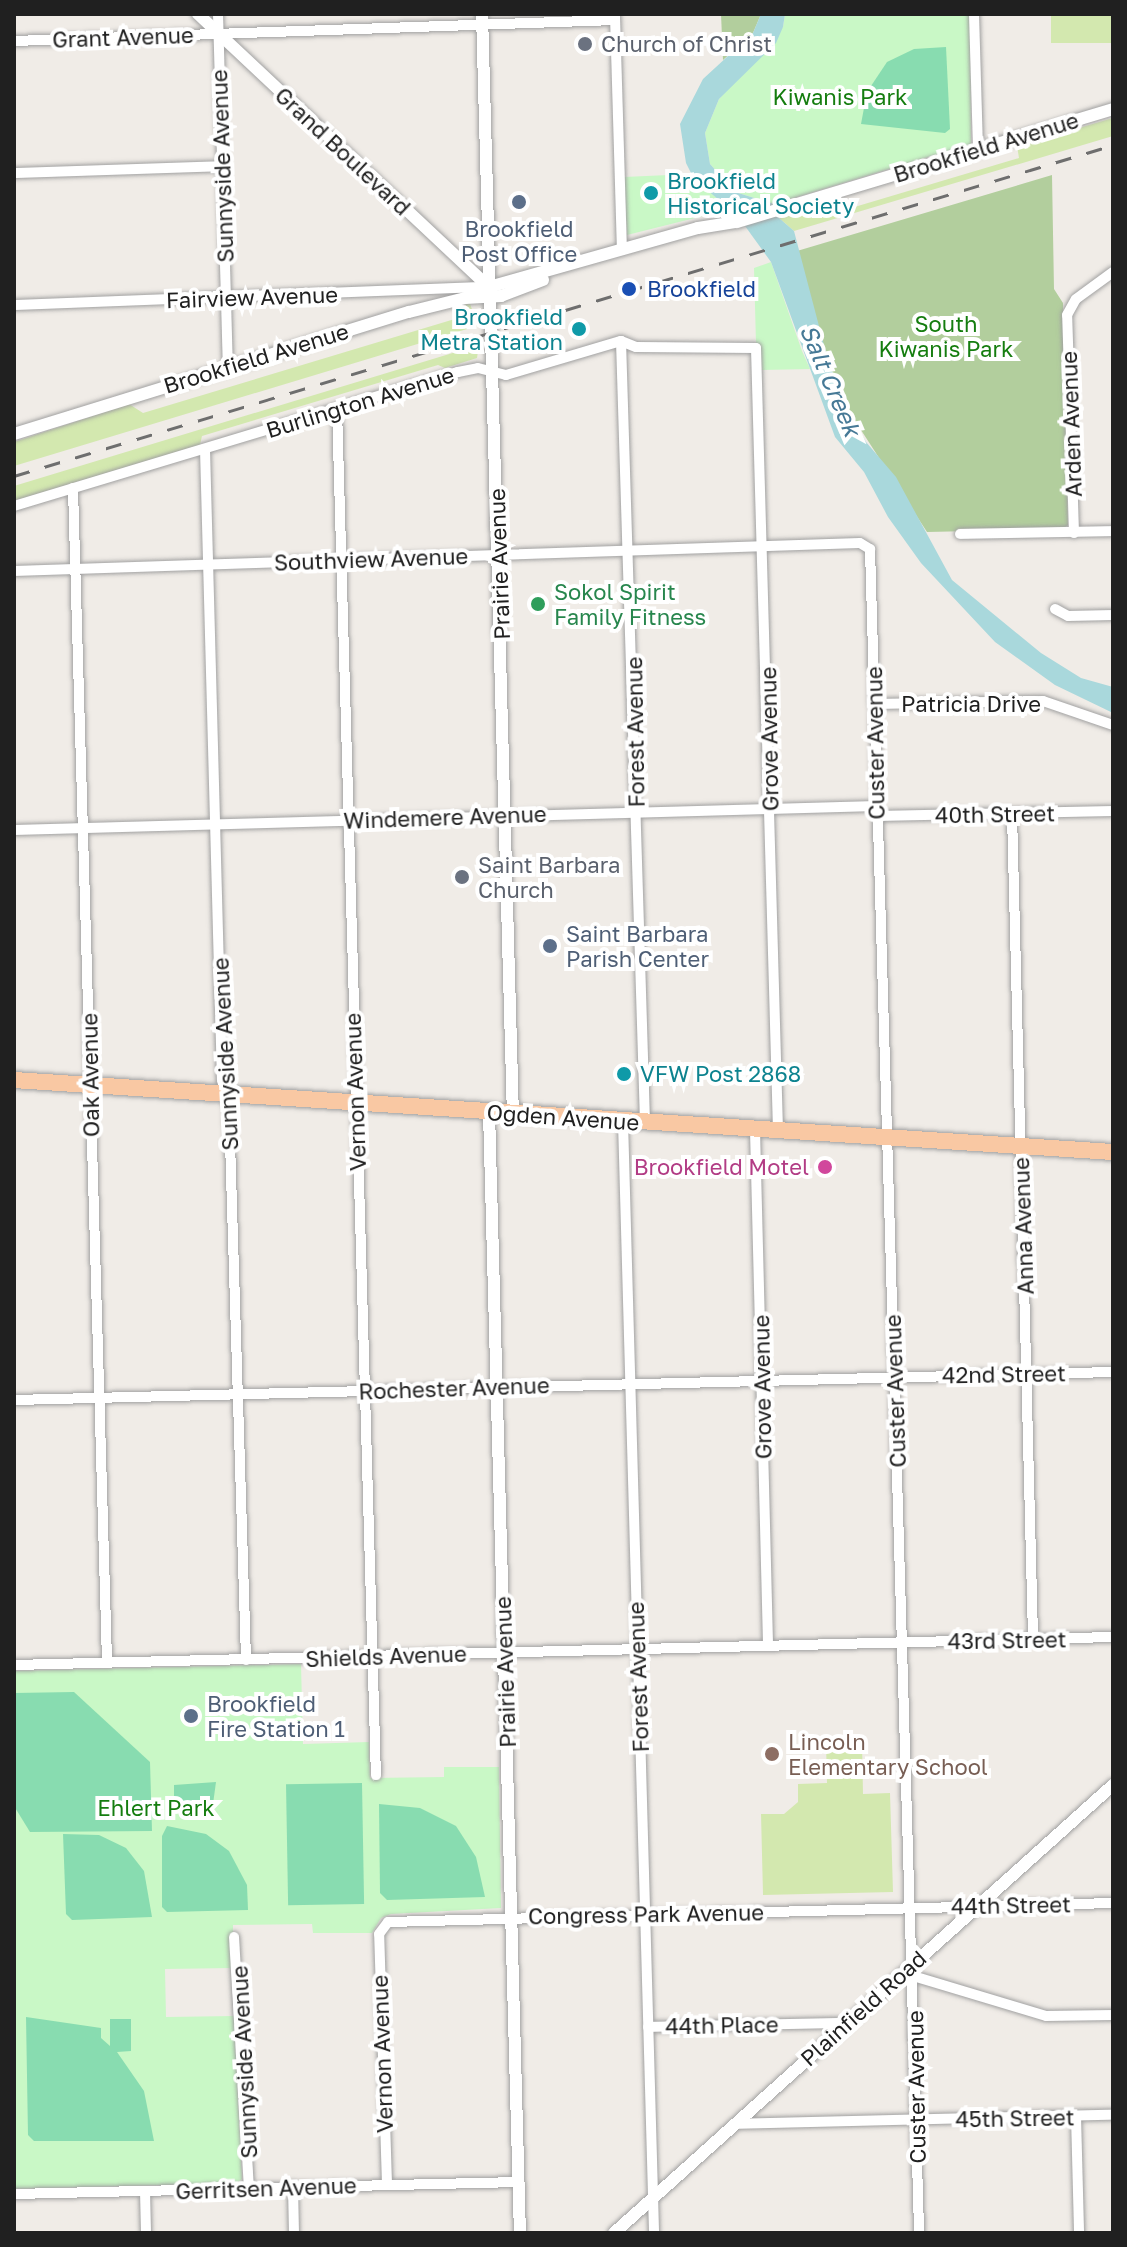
<!DOCTYPE html>
<html>
<head>
<meta charset="utf-8">
<style>
  body { margin:0 }
  #map { position:relative; width:1127px; height:2247px; overflow:hidden; background:#f0ece7; font-family:"Golos Text",sans-serif }
  div>[style] { position:absolute }
  .grass>* { inset:0; background:#d3e8af; transform-origin:0 0 }
  .forest>* { inset:0; background:#b2ce9d }
  .park>* { inset:0; background:#c9f8c6 }
  .pitch>* { inset:0; background:#88dcb0; transform-origin:0 0 }
  .water>* { inset:0; background:#a9d8dc }
  .roads { filter:drop-shadow(0 0 2px #a1a1a1) drop-shadow(0 0 2px #a1a1a1) }
  .minor>* { height:10px; margin:-5px; padding:0 5px; transform-origin:5px; border-radius:5px; background:#fff }
  .tertiary>* { height:12px; margin:-6px; padding:0 6px; transform-origin:6px; border-radius:6px; background:#fff }
  .primary>* { height:16px; margin:-8px; padding:0 8px; transform-origin:8px; border-radius:8px; background:#f9c8a3 }
  .rail>* { height:3px; margin-top:-1.5px; transform-origin:0; background:repeating-linear-gradient(90deg,#6e6e6e 0 16px,transparent 0 32px) }
  .dots>* { width:22px; height:22px; translate:-50% -50%; box-sizing:border-box; border:4px solid #fff; border-radius:50% }
  span { translate:-50% -50%; white-space:nowrap; text-align:center; line-height:1.15; -webkit-text-stroke:8px #fff; paint-order:stroke }
  .street-label { font-size:22px; color:#202020 }
  .worship-label { font-size:22px; color:#5b616d }
  .left { translate:0 -50%; text-align:left }
  .park-label { font-size:22px; color:#157d0f }
  .culture-label { font-size:22px; color:#0d838f }
  .right { translate:-100% -50%; text-align:right }
  .service-label { font-size:22px; color:#4e5e75 }
  .transit-label { font-size:22px; color:#164399 }
  .leisure-label { font-size:22px; color:#27864d }
  .hotel-label { font-size:22px; color:#b23c85 }
  .education-label { font-size:22px; color:#785e54 }
  .water-label { font-size:24px; color:#467996; font-style:italic }
  .frame { position:absolute; inset:0; border:16px solid #202020; pointer-events:none }
</style>
</head>
<body>
<div id="map">
  <div class="grass">
    <i style="left:1051px;top:14px;width:62px;height:29px"></i>
    <i style="clip-path:polygon(1113px 118px,1113px 136px,794px 231px,779px 218px,828px 204px,831px 214px,1019px 158px,1017px 146px)"></i>
    <i style="clip-path:polygon(470px 303px,477px 326px,14px 466px,14px 442px,129px 404px,143px 413px,468px 315px,464px 305px)"></i>
    <i style="clip-path:polygon(479px 345px,477px 358px,445px 368px,438px 365px,202px 436px,200px 445px,14px 501px,14px 486px)"></i>
    <i style="clip-path:polygon(826px 1742px,862px 1742px,863px 1794px,890px 1793px,893px 1892px,763px 1895px,761px 1814px,784px 1814px,798px 1802px,798px 1784px,827px 1783px)"></i>
  </div>
  <div class="forest">
    <i style="clip-path:polygon(721px 14px,761px 14px,753px 33px,723px 60px)"></i>
    <i style="clip-path:polygon(1052px 175px,1054px 289px,1063px 303px,1068px 525px,1063px 529px,927px 532px,850px 413px,829px 364px,797px 251px)"></i>
  </div>
  <div class="park">
    <i style="clip-path:polygon(785px 14px,970px 14px,971px 144px,774px 204px,735px 192px,710px 164px,705px 133px,719px 99px,783px 27px)"></i>
    <i style="clip-path:polygon(691px 174px,737px 215px,711px 214px,627px 235px,624px 177px)"></i>
    <i style="clip-path:polygon(771px 262px,802px 351px,810px 369px,762px 370px,756px 344px,754px 268px)"></i>
    <i style="clip-path:polygon(301px 1664px,303px 1744px,369px 1742px,370px 1778px,444px 1777px,444px 1767px,499px 1767px,501px 1908px,391px 1914px,381px 1918px,372px 1933px,313px 1933px,312px 1924px,233px 1925px,233px 1968px,165px 1969px,166px 2017px,234px 2016px,242px 2179px,237px 2183px,14px 2189px,14px 1671px)"></i>
  </div>
  <div class="pitch">
    <i style="clip-path:polygon(946px 47px,950px 129px,945px 133px,861px 124px,867px 92px,887px 62px,914px 49px)"></i>
    <i style="clip-path:polygon(74px 1692px,150px 1762px,152px 1831px,30px 1832px,14px 1806px,14px 1693px)"></i>
    <i style="clip-path:polygon(216px 1782px,213px 1804px,174px 1805px,174px 1785px)"></i>
    <i style="left:362px;top:1783px;width:121px;height:76px;rotate:89deg"></i>
    <i style="clip-path:polygon(379px 1804px,420px 1808px,456px 1826px,476px 1857px,485px 1897px,387px 1900px,380px 1893px)"></i>
    <i style="clip-path:polygon(167px 1826px,206px 1834px,229px 1851px,247px 1885px,248px 1910px,167px 1912px,162px 1907px,162px 1836px)"></i>
    <i style="clip-path:polygon(63px 1834px,99px 1835px,126px 1848px,144px 1871px,152px 1917px,72px 1920px,66px 1914px)"></i>
    <i style="clip-path:polygon(26px 2017px,101px 2028px,101px 2038px,110px 2046px,110px 2019px,131px 2019px,131px 2051px,117px 2052px,144px 2091px,154px 2141px,34px 2141px,28px 2135px)"></i>
  </div>
  <div class="water">
    <i style="clip-path:polygon(761px 14px,785px 14px,783px 27px,776px 43px,719px 99px,705px 133px,710px 164px,735px 192px,774px 204px,779px 218px,794px 231px,829px 364px,850px 414px,866px 442px,896px 477px,952px 580px,1041px 653px,1081px 678px,1113px 687px,1113px 713px,1055px 685px,995px 642px,921px 563px,888px 517px,864px 472px,835px 437px,771px 262px,737px 215px,694px 179px,686px 163px,680px 124px,703px 79px,753px 33px)"></i>
  </div>
  <div class="roads">
    <div class="minor">
      <i style="left:218px;top:14px;width:352px;rotate:88.4deg"></i>
      <i style="left:974px;top:14px;width:135px;rotate:88.3deg"></i>
      <i style="left:615px;top:16px;width:234px;rotate:88.3deg"></i>
      <i style="left:14px;top:41px;width:601px;rotate:-2deg"></i>
      <i style="left:14px;top:173px;width:208px;rotate:-1.9deg"></i>
      <i style="left:14px;top:305px;width:475px;rotate:-2.2deg"></i>
      <i style="left:621px;top:341px;width:782px;rotate:88.24deg"></i>
      <i style="left:337px;top:408px;width:1368px;rotate:88.37deg"></i>
      <i style="left:205px;top:449px;width:631px;rotate:88.46deg"></i>
      <i style="left:222px;top:1080px;width:30px;rotate:76deg"></i>
      <i style="left:229px;top:1109px;width:551px;rotate:88.23deg"></i>
      <i style="left:73px;top:488px;width:1175px;rotate:88.34deg"></i>
      <i style="left:14px;top:506px;width:464px;rotate:-16.8deg"></i>
      <i style="left:458px;top:372px;width:20px;rotate:-11deg"></i>
      <i style="left:478px;top:368px;width:29px;rotate:14deg"></i>
      <i style="left:506px;top:375px;width:120px;rotate:-16.5deg"></i>
      <i style="left:621px;top:341px;width:16px;rotate:22deg"></i>
      <i style="left:636px;top:347px;width:120px;rotate:0.5deg"></i>
      <i style="left:756px;top:348px;width:783px;rotate:88.39deg"></i>
      <i style="left:1074px;top:533px;width:218px;rotate:-91.8deg"></i>
      <i style="left:1067px;top:315px;width:18px;rotate:-61deg"></i>
      <i style="left:1076px;top:299px;width:46px;rotate:-36.1deg"></i>
      <i style="left:960px;top:534px;width:153px;rotate:-1.1deg"></i>
      <i style="left:14px;top:571px;width:846px;rotate:-1.9deg"></i>
      <i style="left:860px;top:543px;width:12px;rotate:31deg"></i>
      <i style="left:870px;top:549px;width:1685px;rotate:88.33deg"></i>
      <i style="left:1055px;top:609px;width:15px;rotate:28deg"></i>
      <i style="left:1068px;top:616px;width:45px;rotate:-1.3deg"></i>
      <i style="left:874px;top:704px;width:169px;rotate:-1deg"></i>
      <i style="left:1043px;top:701px;width:74px;rotate:18.9deg"></i>
      <i style="left:1012px;top:813px;width:826px;rotate:88.54deg"></i>
      <i style="left:877px;top:816px;width:236px;rotate:-1.2deg"></i>
      <i style="left:14px;top:830px;width:863px;rotate:-1.59deg"></i>
      <i style="left:623px;top:1121px;width:1112px;rotate:88.4deg"></i>
      <i style="left:755px;top:1130px;width:515px;rotate:88.55deg"></i>
      <i style="left:14px;top:1400px;width:1099px;rotate:-1.46deg"></i>
      <i style="left:14px;top:1665px;width:1099px;rotate:-1.46deg"></i>
      <i style="left:234px;top:1937px;width:250px;rotate:86.6deg"></i>
      <i style="left:913px;top:1976px;width:139px;rotate:16.7deg"></i>
      <i style="left:1046px;top:2016px;width:67px;rotate:-0.9deg"></i>
      <i style="left:648px;top:2027px;width:197px;rotate:-1.2deg"></i>
      <i style="left:1076px;top:2116px;width:117px;rotate:88.5deg"></i>
      <i style="left:734px;top:2124px;width:379px;rotate:-1.4deg"></i>
      <i style="left:387px;top:2184px;width:250px;rotate:-91.8deg"></i>
      <i style="left:379px;top:1934px;width:15px;rotate:-53deg"></i>
      <i style="left:388px;top:1922px;width:725px;rotate:-1.5deg"></i>
      <i style="left:293px;top:2186px;width:47px;rotate:88.8deg"></i>
      <i style="left:145px;top:2191px;width:42px;rotate:88.6deg"></i>
      <i style="left:14px;top:2194px;width:504px;rotate:-1.36deg"></i>
    </div>
    <div class="tertiary">
      <i style="left:198px;top:14px;width:399px;rotate:43.2deg"></i>
      <i style="left:482px;top:14px;width:1100px;rotate:88.39deg"></i>
      <i style="left:489px;top:287px;width:217px;rotate:-15.8deg"></i>
      <i style="left:698px;top:228px;width:39px;rotate:-9deg"></i>
      <i style="left:737px;top:222px;width:393px;rotate:-16.7deg"></i>
      <i style="left:14px;top:434px;width:413px;rotate:-17.2deg"></i>
      <i style="left:409px;top:312px;width:58px;rotate:-14deg"></i>
      <i style="left:465px;top:298px;width:36px;rotate:-3deg"></i>
      <i style="left:501px;top:296px;width:45px;rotate:-20.9deg"></i>
      <i style="left:489px;top:1112px;width:1121px;rotate:88.42deg"></i>
      <i style="left:614px;top:2233px;width:671px;rotate:-41.92deg"></i>
    </div>
    <div class="primary">
      <i style="left:14px;top:1080px;width:1101px;rotate:3.75deg"></i>
    </div>
  </div>
  <div class="rail">
    <i style="left:14px;top:476px;width:1148px;rotate:-16.76deg"></i>
  </div>
  <div class="dots">
    <i style="left:585px;top:44px;background:#6b7280"></i>
    <i style="left:651px;top:193px;background:#0f9aa8"></i>
    <i style="left:519px;top:202px;background:#5c6f8a"></i>
    <i style="left:629px;top:289px;background:#1a4fb4"></i>
    <i style="left:579px;top:329px;background:#0f9aa8"></i>
    <i style="left:538px;top:604px;background:#2e9e5b"></i>
    <i style="left:462px;top:877px;background:#6b7280"></i>
    <i style="left:550px;top:946px;background:#5c6f8a"></i>
    <i style="left:624px;top:1074px;background:#0f9aa8"></i>
    <i style="left:825px;top:1167px;background:#d1479c"></i>
    <i style="left:191px;top:1716px;background:#5c6f8a"></i>
    <i style="left:772px;top:1754px;background:#8d6e63"></i>
  </div>
  <div class="street-label">
    <span style="left:123px;top:37px;rotate:-2deg">Grant Avenue</span>
    <span style="left:986px;top:147px;rotate:-17deg">Brookfield Avenue</span>
    <span style="left:343px;top:151px;rotate:43deg">Grand Boulevard</span>
    <span style="left:222px;top:166px;rotate:-92deg">Sunnyside Avenue</span>
    <span style="left:252px;top:297px;rotate:-2deg">Fairview Avenue</span>
    <span style="left:256px;top:358px;rotate:-17deg">Brookfield Avenue</span>
    <span style="left:360px;top:402px;rotate:-17deg">Burlington Avenue</span>
    <span style="left:1071px;top:424px;rotate:-92deg">Arden Avenue</span>
    <span style="left:371px;top:559px;rotate:-2deg">Southview Avenue</span>
    <span style="left:499px;top:564px;rotate:-92deg">Prairie Avenue</span>
    <span style="left:971px;top:704px">Patricia Drive</span>
    <span style="left:635px;top:732px;rotate:-91deg">Forest Avenue</span>
    <span style="left:769px;top:739px;rotate:-91deg">Grove Avenue</span>
    <span style="left:875px;top:743px;rotate:-91deg">Custer Avenue</span>
    <span style="left:995px;top:814px;rotate:-1deg">40th Street</span>
    <span style="left:445px;top:817px;rotate:-2deg">Windemere Avenue</span>
    <span style="left:225px;top:1054px;rotate:-93deg">Sunnyside Avenue</span>
    <span style="left:90px;top:1075px;rotate:-91deg">Oak Avenue</span>
    <span style="left:355px;top:1092px;rotate:-92deg">Vernon Avenue</span>
    <span style="left:563px;top:1117px;rotate:4deg">Ogden Avenue</span>
    <span style="left:1023px;top:1226px;rotate:-92deg">Anna Avenue</span>
    <span style="left:1004px;top:1374px;rotate:-1deg">42nd Street</span>
    <span style="left:762px;top:1387px;rotate:-91deg">Grove Avenue</span>
    <span style="left:454px;top:1388px;rotate:-2deg">Rochester Avenue</span>
    <span style="left:895px;top:1391px;rotate:-92deg">Custer Avenue</span>
    <span style="left:1007px;top:1640px;rotate:-1deg">43rd Street</span>
    <span style="left:386px;top:1656px;rotate:-2deg">Shields Avenue</span>
    <span style="left:505px;top:1672px;rotate:-92deg">Prairie Avenue</span>
    <span style="left:638px;top:1677px;rotate:-92deg">Forest Avenue</span>
    <span style="left:1011px;top:1905px;rotate:-1deg">44th Street</span>
    <span style="left:646px;top:1914px;rotate:-1deg">Congress Park Avenue</span>
    <span style="left:863px;top:2008px;rotate:-42deg">Plainfield Road</span>
    <span style="left:722px;top:2025px;rotate:-1deg">44th Place</span>
    <span style="left:382px;top:2054px;rotate:-92deg">Vernon Avenue</span>
    <span style="left:244px;top:2062px;rotate:-93deg">Sunnyside Avenue</span>
    <span style="left:916px;top:2087px;rotate:-91deg">Custer Avenue</span>
    <span style="left:1015px;top:2118px;rotate:-1deg">45th Street</span>
    <span style="left:266px;top:2188px;rotate:-2deg">Gerritsen Avenue</span>
  </div>
  <div class="worship-label">
    <span class="left" style="left:601px;top:44px">Church of Christ</span>
    <span class="left" style="left:478px;top:877px">Saint Barbara<br>Church</span>
  </div>
  <div class="park-label">
    <span style="left:840px;top:97px">Kiwanis Park</span>
    <span style="left:946px;top:336px">South<br>Kiwanis Park</span>
    <span style="left:156px;top:1808px">Ehlert Park</span>
  </div>
  <div class="culture-label">
    <span class="left" style="left:667px;top:193px">Brookfield<br>Historical Society</span>
    <span class="right" style="left:563px;top:329px">Brookfield<br>Metra Station</span>
    <span class="left" style="left:640px;top:1074px">VFW Post 2868</span>
  </div>
  <div class="service-label">
    <span style="left:519px;top:241px">Brookfield<br>Post Office</span>
    <span class="left" style="left:566px;top:946px">Saint Barbara<br>Parish Center</span>
    <span class="left" style="left:207px;top:1716px">Brookfield<br>Fire Station 1</span>
  </div>
  <div class="transit-label">
    <span class="left" style="left:647px;top:289px">Brookfield</span>
  </div>
  <div class="leisure-label">
    <span class="left" style="left:554px;top:604px">Sokol Spirit<br>Family Fitness</span>
  </div>
  <div class="hotel-label">
    <span class="right" style="left:809px;top:1167px">Brookfield Motel</span>
  </div>
  <div class="education-label">
    <span class="left" style="left:788px;top:1754px">Lincoln<br>Elementary School</span>
  </div>
  <div class="water-label">
    <span style="left:831px;top:380px;rotate:67deg">Salt Creek</span>
  </div>
  <div class="frame"></div>
</div>
</body>
</html>
